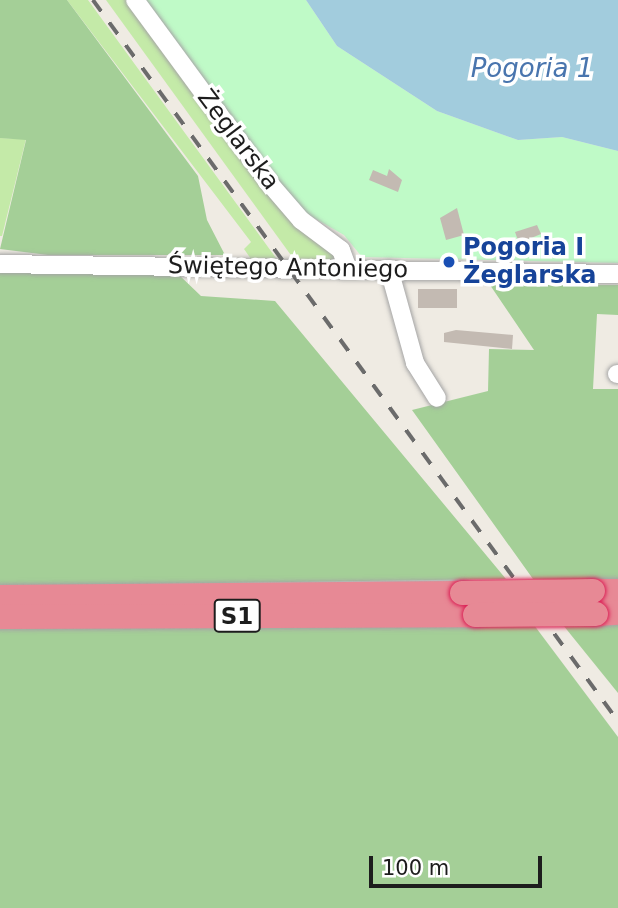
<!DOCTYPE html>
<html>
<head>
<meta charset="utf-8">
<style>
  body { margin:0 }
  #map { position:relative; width:618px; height:908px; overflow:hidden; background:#efebe3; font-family:"DejaVu Sans",sans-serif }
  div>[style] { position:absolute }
  .grass>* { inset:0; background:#c4eaa8 }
  .forest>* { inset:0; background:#a4cf97 }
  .park>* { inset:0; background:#bffac7 }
  .water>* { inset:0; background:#a2ccdd }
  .building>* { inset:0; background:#c3bab2; transform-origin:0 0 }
  .roads { filter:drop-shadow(0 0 2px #a4a4a4) drop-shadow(0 0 2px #a4a4a4) }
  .minor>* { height:18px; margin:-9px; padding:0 9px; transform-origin:9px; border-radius:9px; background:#fff }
  .highway>* { height:24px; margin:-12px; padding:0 12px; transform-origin:12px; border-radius:12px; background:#e78995 }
  .rail>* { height:3.5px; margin-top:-1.75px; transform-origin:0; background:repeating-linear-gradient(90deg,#6b6b6b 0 14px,transparent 0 28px) }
  .bridges { filter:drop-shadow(0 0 2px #db2156) drop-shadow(0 0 2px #db2156) }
  .highway-bridge>* { height:24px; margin:-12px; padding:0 12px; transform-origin:12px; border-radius:12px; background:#e78995 }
  .dots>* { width:19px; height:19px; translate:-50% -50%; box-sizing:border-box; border:4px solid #fff; border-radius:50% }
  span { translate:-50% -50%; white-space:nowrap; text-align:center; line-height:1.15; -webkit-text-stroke:7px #fff; paint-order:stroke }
  .shield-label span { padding:2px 5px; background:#fff; border:2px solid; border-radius:5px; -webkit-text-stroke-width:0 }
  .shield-label { font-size:23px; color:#1d1d1d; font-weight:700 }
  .street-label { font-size:24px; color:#1d1d1d }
  .transit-label { font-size:24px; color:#164399; font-weight:700 }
  .left { translate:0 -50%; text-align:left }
  .water-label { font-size:26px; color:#4975ae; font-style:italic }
  .scale { position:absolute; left:369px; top:856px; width:173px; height:32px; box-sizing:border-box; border:4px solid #1d1d1d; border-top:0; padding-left:9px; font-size:21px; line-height:24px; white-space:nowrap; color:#1d1d1d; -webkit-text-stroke:5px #fff; paint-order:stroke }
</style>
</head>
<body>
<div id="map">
  <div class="grass">
    <i style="clip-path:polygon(67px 0,88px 0,276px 258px,251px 259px,244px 249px,251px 242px)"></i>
    <i style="clip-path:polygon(106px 0,129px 0,336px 257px,333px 262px,293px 258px)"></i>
    <i style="clip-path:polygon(0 138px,26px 139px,2px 236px,0 236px)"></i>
  </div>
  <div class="forest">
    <i style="clip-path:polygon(0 0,67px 0,198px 176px,207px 220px,225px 255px,48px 255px,0 249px,26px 140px,0 138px)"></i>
    <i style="clip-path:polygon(0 271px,177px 273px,201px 296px,275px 301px,506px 579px,0 586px)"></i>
    <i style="clip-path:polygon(490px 285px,618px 285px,618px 315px,597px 314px,593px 389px,618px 389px,618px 581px,533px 579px,412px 410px,488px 391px,489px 349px,534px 350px)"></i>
    <i style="clip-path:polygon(618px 624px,618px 693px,563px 625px)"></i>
    <i style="clip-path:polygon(534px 625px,618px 737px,618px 908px,0 908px,0 628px)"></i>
  </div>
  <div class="park">
    <i style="clip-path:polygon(145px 0,306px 0,337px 46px,437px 111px,518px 140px,562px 137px,618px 151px,618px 263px,362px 257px,344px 235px,300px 210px)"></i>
  </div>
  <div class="water">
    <i style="clip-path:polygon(306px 0,618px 0,618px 151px,562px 137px,518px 140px,437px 111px,337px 46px)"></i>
  </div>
  <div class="building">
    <i style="clip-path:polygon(389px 169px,402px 180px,398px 192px,369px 180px,373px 170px,387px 176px)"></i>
    <i style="clip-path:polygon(457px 208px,464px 235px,446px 240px,440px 218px)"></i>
    <i style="clip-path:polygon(537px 225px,541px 234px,519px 243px,515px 232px)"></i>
    <i style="left:418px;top:289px;width:39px;height:19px"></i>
    <i style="clip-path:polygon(456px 330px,513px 335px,512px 349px,444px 342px,444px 333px)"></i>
  </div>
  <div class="roads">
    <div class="minor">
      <i style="left:135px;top:0;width:228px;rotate:53.7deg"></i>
      <i style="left:270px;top:184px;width:48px;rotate:49.3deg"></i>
      <i style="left:301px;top:220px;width:50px;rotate:36.9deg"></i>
      <i style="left:341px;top:250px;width:20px;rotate:70deg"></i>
      <i style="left:0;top:264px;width:618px;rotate:0.93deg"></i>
      <i style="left:389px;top:269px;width:98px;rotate:74.5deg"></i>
      <i style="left:415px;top:363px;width:41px;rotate:57.8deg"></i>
      <i style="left:617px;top:374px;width:1px"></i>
    </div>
    <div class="highway">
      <i style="left:593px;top:591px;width:25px"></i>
      <i style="left:0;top:597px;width:462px;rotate:-0.5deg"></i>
      <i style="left:596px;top:614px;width:22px;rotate:-3deg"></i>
      <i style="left:0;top:617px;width:475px;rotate:-0.2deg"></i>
    </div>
  </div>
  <div class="rail">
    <i style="left:93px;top:0;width:892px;rotate:53.94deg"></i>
  </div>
  <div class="bridges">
    <div class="highway-bridge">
      <i style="left:462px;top:593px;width:131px;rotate:-0.9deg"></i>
      <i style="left:475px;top:615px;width:121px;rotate:-0.5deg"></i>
    </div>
  </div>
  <div class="dots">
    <i style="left:449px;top:262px;background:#1a4fb4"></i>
  </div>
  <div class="shield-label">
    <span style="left:237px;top:616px">S1</span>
  </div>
  <div class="street-label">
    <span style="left:238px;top:140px;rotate:53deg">Żeglarska</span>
    <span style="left:288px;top:268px;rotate:1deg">Świętego Antoniego</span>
  </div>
  <div class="transit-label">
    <span class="left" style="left:463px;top:262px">Pogoria I<br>Żeglarska</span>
  </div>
  <div class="water-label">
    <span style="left:532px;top:69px">Pogoria 1</span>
  </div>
  <div class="scale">100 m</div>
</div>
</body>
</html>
